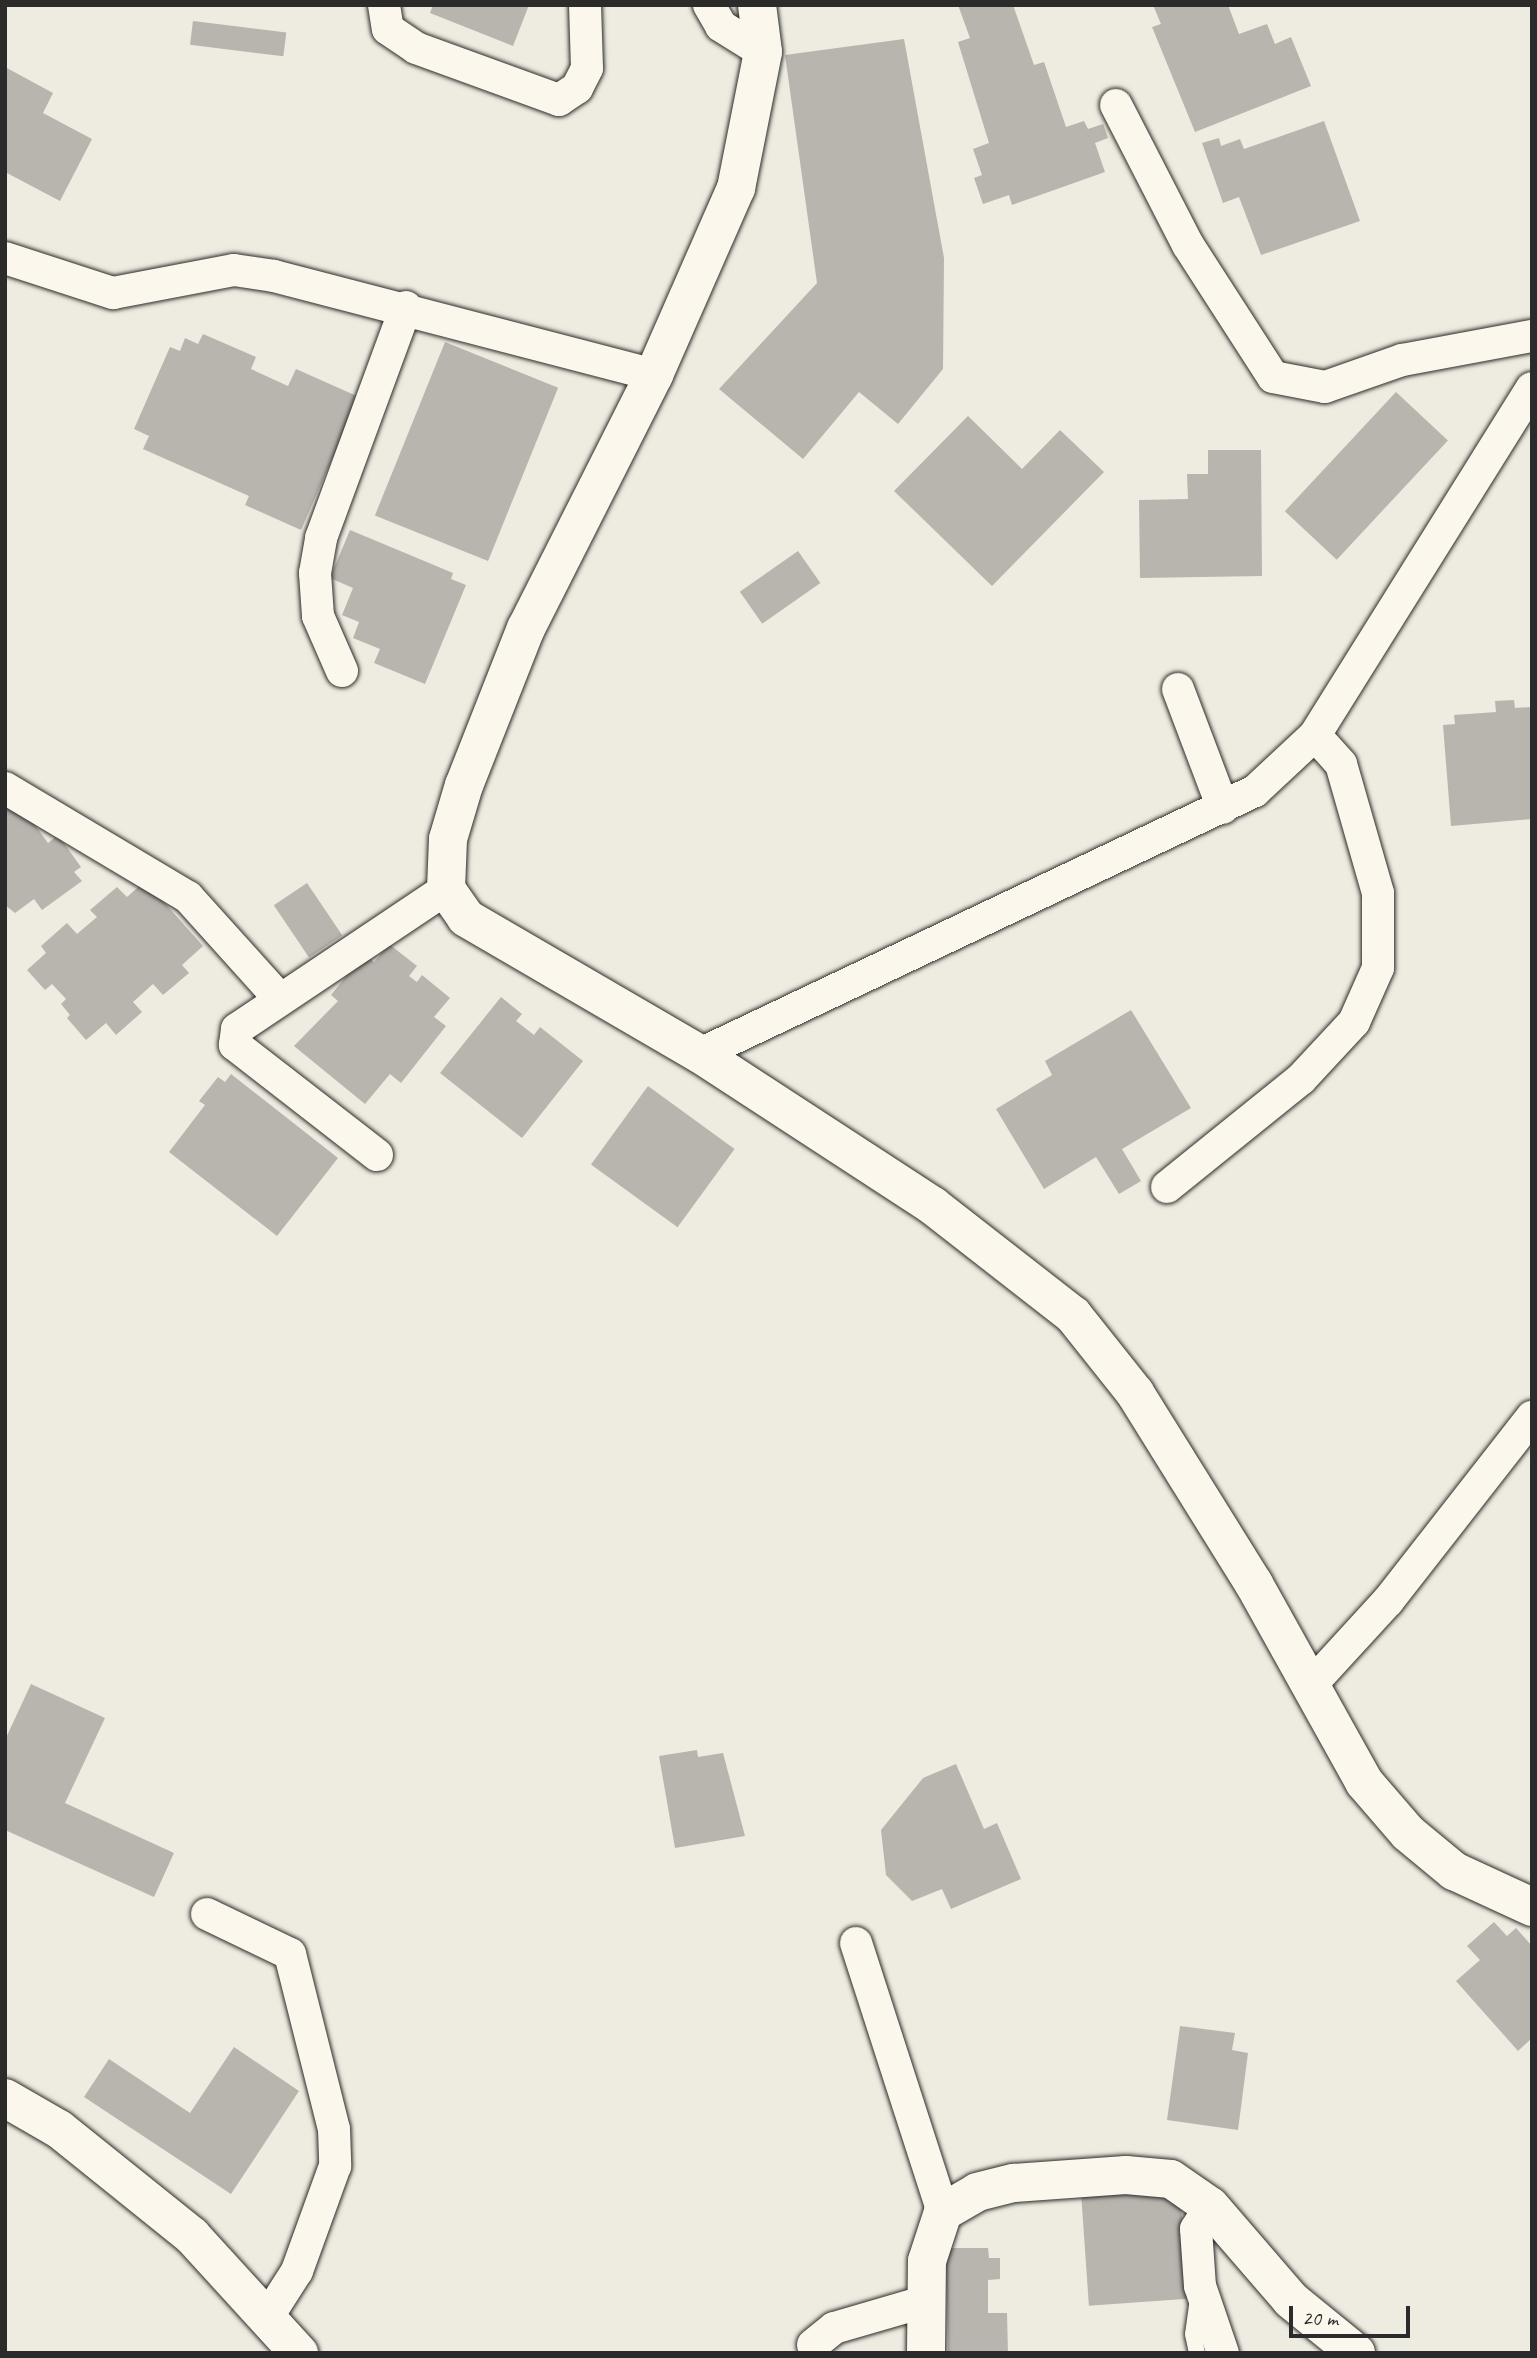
<!DOCTYPE html>
<html>
<head>
<meta charset="utf-8">
<style>
  body { margin:0 }
  #map { position:relative; width:1537px; height:2358px; overflow:hidden; background:#eeebe0; font-family:Caveat,sans-serif }
  div>[style] { position:absolute }
  .building>* { inset:0; background:#b8b5ae; transform-origin:0 0 }
  .roads { filter:drop-shadow(0 0 2px #2b2b2b) drop-shadow(0 0 2px #2b2b2b) }
  .service>* { height:16px; margin:-8px; padding:0 8px; transform-origin:8px; border-radius:8px; background:#fbf7ec }
  .minor>* { height:32px; margin:-16px; padding:0 16px; transform-origin:16px; border-radius:16px; background:#fbf7ec }
  .tertiary>* { height:38px; margin:-19px; padding:0 19px; transform-origin:19px; border-radius:19px; background:#fbf7ec }
  span { translate:-50% -50%; white-space:nowrap; text-align:center; line-height:1.15; -webkit-text-stroke:6px #fbf7ec; paint-order:stroke }
  .frame { position:absolute; inset:0; border:7px solid #2b2b2b; pointer-events:none }
  .scale { position:absolute; left:1289px; top:2306px; width:121px; height:32px; box-sizing:border-box; border:4px solid #2b2b2b; border-top:0; padding-left:9px; font-size:21px; line-height:24px; white-space:nowrap; color:#2b2b2b; -webkit-text-stroke:5px #fbf7ec; paint-order:stroke }
</style>
</head>
<body>
<div id="map">
  <div class="building">
    <i style="clip-path:polygon(433px 5px,529px 5px,513px 46px,430px 13px)"></i>
    <i style="clip-path:polygon(958px 5px,1013px 5px,1034px 65px,1044px 62px,1066px 127px,1084px 121px,1088px 129px,1103px 124px,1108px 138px,1095px 143px,1105px 172px,1012px 205px,1009px 195px,983px 204px,974px 178px,982px 175px,973px 149px,989px 143px,958px 42px,970px 38px)"></i>
    <i style="clip-path:polygon(1153px 5px,1228px 5px,1239px 34px,1267px 24px,1275px 44px,1291px 37px,1311px 86px,1195px 132px,1152px 27px,1161px 24px)"></i>
    <i style="left:193px;top:21px;width:94px;height:24px;rotate:7deg"></i>
    <i style="clip-path:polygon(904px 39px,944px 258px,943px 369px,898px 424px,859px 392px,803px 459px,719px 389px,817px 283px,785px 55px)"></i>
    <i style="clip-path:polygon(5px 67px,53px 93px,43px 113px,92px 139px,60px 201px,5px 172px)"></i>
    <i style="clip-path:polygon(1324px 121px,1360px 221px,1261px 255px,1239px 197px,1223px 203px,1202px 143px,1219px 138px,1221px 146px,1240px 139px,1244px 149px)"></i>
    <i style="clip-path:polygon(203px 334px,256px 357px,251px 369px,288px 386px,296px 369px,359px 397px,301px 530px,245px 505px,249px 496px,143px 449px,149px 436px,134px 429px,170px 347px,180px 351px,185px 338px,198px 344px)"></i>
    <i style="left:445px;top:342px;width:122px;height:187px;rotate:22deg"></i>
    <i style="left:1396px;top:392px;width:71px;height:163px;rotate:43deg"></i>
    <i style="clip-path:polygon(968px 416px,1022px 469px,1060px 430px,1104px 472px,992px 586px,894px 491px)"></i>
    <i style="clip-path:polygon(1208px 450px,1261px 450px,1262px 576px,1140px 578px,1139px 500px,1188px 499px,1187px 474px,1208px 474px)"></i>
    <i style="clip-path:polygon(350px 530px,453px 573px,451px 579px,466px 585px,425px 684px,374px 663px,380px 649px,353px 638px,359px 622px,342px 615px,353px 588px,330px 578px)"></i>
    <i style="left:798px;top:551px;width:39px;height:71px;rotate:55deg"></i>
    <i style="clip-path:polygon(1514px 700px,1515px 708px,1532px 707px,1532px 819px,1451px 826px,1443px 725px,1455px 724px,1454px 715px,1496px 712px,1495px 701px)"></i>
    <i style="clip-path:polygon(17px 800px,48px 843px,58px 835px,81px 867px,74px 872px,82px 881px,42px 910px,34px 899px,15px 913px,5px 905px,5px 808px)"></i>
    <i style="clip-path:polygon(145px 881px,203px 946px,182px 965px,189px 973px,163px 995px,153px 984px,133px 1002px,142px 1012px,116px 1035px,106px 1023px,86px 1040px,67px 1018px,70px 1015px,61px 1004px,66px 999px,52px 984px,45px 990px,27px 970px,46px 953px,41px 946px,67px 923px,77px 934px,97px 917px,90px 910px,117px 887px,127px 897px)"></i>
    <i style="left:307px;top:883px;width:63px;height:40px;rotate:56deg"></i>
    <i style="clip-path:polygon(389px 944px,417px 966px,409px 976px,417px 982px,422px 975px,450px 998px,434px 1017px,446px 1026px,401px 1083px,390px 1074px,365px 1104px,294px 1046px,338px 1001px,331px 995px,364px 954px,374px 962px)"></i>
    <i style="clip-path:polygon(501px 997px,522px 1014px,516px 1021px,534px 1035px,540px 1027px,583px 1061px,522px 1138px,440px 1073px)"></i>
    <i style="clip-path:polygon(1131px 1010px,1191px 1108px,1122px 1149px,1141px 1181px,1119px 1194px,1096px 1157px,1044px 1189px,996px 1109px,1052px 1075px,1045px 1061px)"></i>
    <i style="clip-path:polygon(231px 1074px,338px 1158px,277px 1236px,169px 1152px,205px 1105px,199px 1101px,218px 1077px,225px 1082px)"></i>
    <i style="left:648px;top:1086px;width:107px;height:97px;rotate:36deg"></i>
    <i style="clip-path:polygon(31px 1684px,105px 1718px,65px 1803px,174px 1853px,154px 1897px,5px 1830px,5px 1740px)"></i>
    <i style="clip-path:polygon(697px 1750px,698px 1757px,723px 1753px,745px 1836px,675px 1848px,659px 1756px)"></i>
    <i style="clip-path:polygon(956px 1764px,984px 1829px,997px 1823px,1021px 1879px,951px 1909px,942px 1889px,912px 1901px,886px 1875px,881px 1830px,923px 1778px)"></i>
    <i style="clip-path:polygon(1494px 1922px,1507px 1936px,1516px 1928px,1532px 1946px,1532px 2038px,1518px 2051px,1456px 1981px,1480px 1960px,1467px 1946px)"></i>
    <i style="clip-path:polygon(1180px 2026px,1235px 2033px,1232px 2050px,1248px 2053px,1238px 2130px,1167px 2120px)"></i>
    <i style="clip-path:polygon(234px 2047px,299px 2091px,231px 2194px,84px 2097px,109px 2059px,190px 2113px)"></i>
    <i style="left:1180px;top:2189px;width:110px;height:99px;rotate:86deg"></i>
    <i style="clip-path:polygon(946px 2248px,988px 2248px,989px 2258px,1000px 2258px,1000px 2279px,988px 2280px,988px 2313px,1007px 2313px,1008px 2353px,948px 2353px)"></i>
  </div>
  <div class="roads">
    <div class="service">
      <i style="left:1197px;top:2353px;width:19px;rotate:-102deg"></i>
      <i style="left:1193px;top:2334px;width:36px;rotate:-82deg"></i>
    </div>
    <div class="minor">
      <i style="left:384px;top:5px;width:24px;rotate:81deg"></i>
      <i style="left:388px;top:29px;width:34px;rotate:34deg"></i>
      <i style="left:416px;top:48px;width:152px;rotate:20deg"></i>
      <i style="left:559px;top:100px;width:22px;rotate:-34deg"></i>
      <i style="left:577px;top:88px;width:22px;rotate:-63deg"></i>
      <i style="left:587px;top:68px;width:63px;rotate:-91.8deg"></i>
      <i style="left:709px;top:5px;width:24px;rotate:60deg"></i>
      <i style="left:721px;top:26px;width:49px;rotate:31.8deg"></i>
      <i style="left:1116px;top:105px;width:157px;rotate:62.8deg"></i>
      <i style="left:1188px;top:245px;width:157px;rotate:57.2deg"></i>
      <i style="left:1273px;top:377px;width:53px;rotate:10.9deg"></i>
      <i style="left:1325px;top:387px;width:82px;rotate:-19.3deg"></i>
      <i style="left:1402px;top:360px;width:132px;rotate:-10.5deg"></i>
      <i style="left:5px;top:258px;width:114px;rotate:18deg"></i>
      <i style="left:113px;top:293px;width:123px;rotate:-10.8deg"></i>
      <i style="left:234px;top:270px;width:40px;rotate:8.5deg"></i>
      <i style="left:274px;top:276px;width:393px;rotate:14.6deg"></i>
      <i style="left:342px;top:671px;width:60px;rotate:-113.6deg"></i>
      <i style="left:318px;top:616px;width:43px;rotate:-94deg"></i>
      <i style="left:315px;top:573px;width:36px;rotate:-80deg"></i>
      <i style="left:321px;top:538px;width:246px;rotate:-69.8deg"></i>
      <i style="left:1178px;top:689px;width:127px;rotate:69.3deg"></i>
      <i style="left:5px;top:788px;width:213px;rotate:30.8deg"></i>
      <i style="left:188px;top:897px;width:136px;rotate:48deg"></i>
      <i style="left:700px;top:1054px;width:614px;rotate:-25.36deg"></i>
      <i style="left:1255px;top:791px;width:82px;rotate:-43deg"></i>
      <i style="left:1315px;top:735px;width:409px;rotate:-58deg"></i>
      <i style="left:377px;top:1155px;width:180px;rotate:-142.2deg"></i>
      <i style="left:235px;top:1045px;width:16px;rotate:-83deg"></i>
      <i style="left:237px;top:1029px;width:252px;rotate:-33.8deg"></i>
      <i style="left:1167px;top:1187px;width:172px;rotate:-38.9deg"></i>
      <i style="left:1301px;top:1079px;width:78px;rotate:-47.1deg"></i>
      <i style="left:1354px;top:1022px;width:59px;rotate:-66deg"></i>
      <i style="left:1378px;top:968px;width:75px;rotate:-90deg"></i>
      <i style="left:1378px;top:893px;width:134px;rotate:-106deg"></i>
      <i style="left:1341px;top:764px;width:39px;rotate:-132deg"></i>
      <i style="left:1310px;top:1686px;width:115px;rotate:-47.5deg"></i>
      <i style="left:1388px;top:1601px;width:234px;rotate:-52deg"></i>
      <i style="left:207px;top:1914px;width:92px;rotate:25.7deg"></i>
      <i style="left:290px;top:1954px;width:180px;rotate:75.9deg"></i>
      <i style="left:334px;top:2129px;width:37px;rotate:88deg"></i>
      <i style="left:335px;top:2166px;width:112px;rotate:109.9deg"></i>
      <i style="left:297px;top:2271px;width:56px;rotate:122.6deg"></i>
      <i style="left:856px;top:1943px;width:283px;rotate:72.1deg"></i>
      <i style="left:1210px;top:2206px;width:27px;rotate:121deg"></i>
      <i style="left:1196px;top:2229px;width:57px;rotate:86deg"></i>
      <i style="left:1200px;top:2286px;width:71px;rotate:71.1deg"></i>
      <i style="left:813px;top:2345px;width:27px;rotate:-39deg"></i>
      <i style="left:834px;top:2328px;width:97px;rotate:-16.2deg"></i>
    </div>
    <div class="tertiary">
      <i style="left:757px;top:5px;width:47px;rotate:82.7deg"></i>
      <i style="left:763px;top:52px;width:139px;rotate:101.2deg"></i>
      <i style="left:736px;top:188px;width:204px;rotate:113.7deg"></i>
      <i style="left:654px;top:375px;width:284px;rotate:116.8deg"></i>
      <i style="left:526px;top:628px;width:169px;rotate:111.5deg"></i>
      <i style="left:464px;top:785px;width:56px;rotate:106.5deg"></i>
      <i style="left:448px;top:839px;width:50px;rotate:92.3deg"></i>
      <i style="left:446px;top:889px;width:35px;rotate:55deg"></i>
      <i style="left:466px;top:918px;width:271px;rotate:30.2deg"></i>
      <i style="left:700px;top:1054px;width:278px;rotate:33.1deg"></i>
      <i style="left:933px;top:1206px;width:177px;rotate:37.9deg"></i>
      <i style="left:1073px;top:1315px;width:100px;rotate:51.5deg"></i>
      <i style="left:1135px;top:1393px;width:225px;rotate:58.1deg"></i>
      <i style="left:1254px;top:1584px;width:227px;rotate:60.9deg"></i>
      <i style="left:1364px;top:1782px;width:67px;rotate:49.2deg"></i>
      <i style="left:1408px;top:1833px;width:60px;rotate:39.6deg"></i>
      <i style="left:1454px;top:1871px;width:86px;rotate:24.8deg"></i>
      <i style="left:5px;top:2098px;width:62px;rotate:29.9deg"></i>
      <i style="left:59px;top:2129px;width:171px;rotate:38.8deg"></i>
      <i style="left:192px;top:2236px;width:159px;rotate:47.6deg"></i>
      <i style="left:926px;top:2353px;width:92px;rotate:-89.4deg"></i>
      <i style="left:927px;top:2261px;width:52px;rotate:-71.9deg"></i>
      <i style="left:943px;top:2212px;width:39px;rotate:-30deg"></i>
      <i style="left:977px;top:2192px;width:38px;rotate:-14deg"></i>
      <i style="left:1014px;top:2183px;width:112px;rotate:-4.1deg"></i>
      <i style="left:1126px;top:2175px;width:45px;rotate:5.1deg"></i>
      <i style="left:1171px;top:2179px;width:47px;rotate:34.7deg"></i>
      <i style="left:1210px;top:2206px;width:124px;rotate:49.2deg"></i>
      <i style="left:1291px;top:2300px;width:84px;rotate:39.2deg"></i>
    </div>
  </div>
  <div class="frame"></div>
  <div class="scale">20 m</div>
</div>
</body>
</html>
